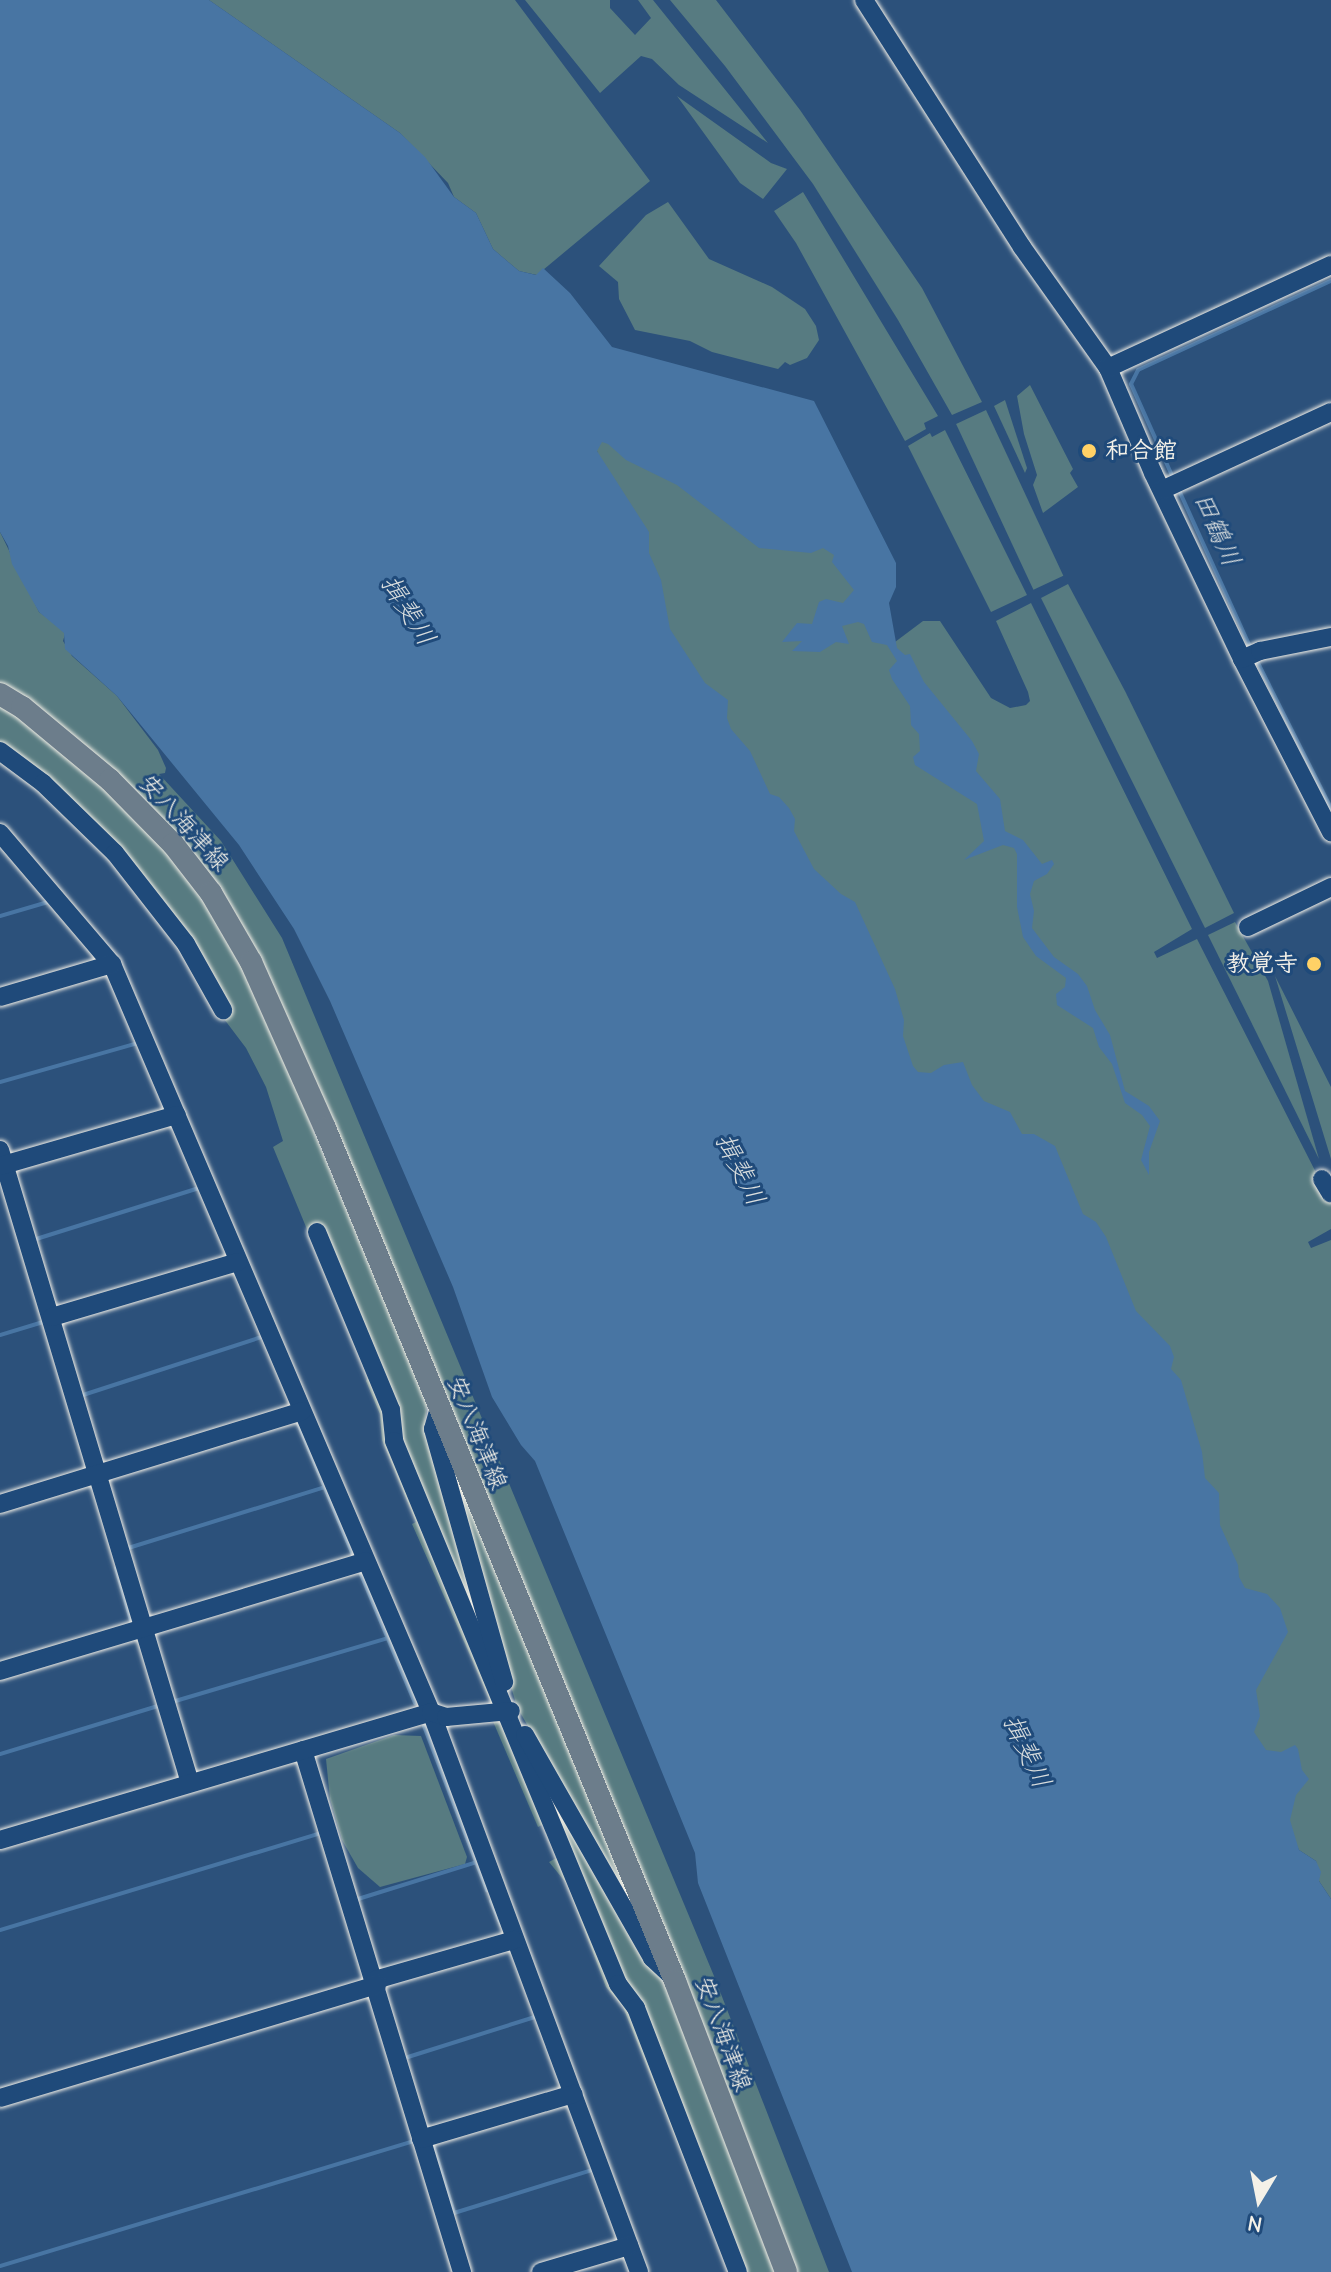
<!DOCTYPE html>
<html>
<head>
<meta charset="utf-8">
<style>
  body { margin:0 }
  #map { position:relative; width:1331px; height:2272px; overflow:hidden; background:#2c517b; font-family:"Comic Neue","Klee One",sans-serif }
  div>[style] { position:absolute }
  .green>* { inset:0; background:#577b81; transform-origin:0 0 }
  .water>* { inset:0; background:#4875a3 }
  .stream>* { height:4px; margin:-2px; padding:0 2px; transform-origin:2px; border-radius:2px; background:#4875a3 }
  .roads { filter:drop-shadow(0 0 2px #f4f1e8) drop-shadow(0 0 2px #f4f1e8) }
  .minor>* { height:18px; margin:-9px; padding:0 9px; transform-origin:9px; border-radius:9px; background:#1f4a7a }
  .major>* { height:22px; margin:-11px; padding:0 11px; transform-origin:11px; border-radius:11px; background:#6c7d8b }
  .dots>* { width:22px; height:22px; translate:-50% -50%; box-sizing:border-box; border:4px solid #1f4a7a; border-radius:50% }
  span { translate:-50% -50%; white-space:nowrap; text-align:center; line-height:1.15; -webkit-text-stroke:6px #1f4a7a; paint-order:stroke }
  .poi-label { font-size:24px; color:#f4f1e8; font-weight:700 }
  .left { translate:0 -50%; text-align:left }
  .right { translate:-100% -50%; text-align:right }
  .street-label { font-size:24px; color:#f4f1e8 }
  .water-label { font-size:26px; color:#dadede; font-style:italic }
  .north { position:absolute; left:1219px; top:2160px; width:80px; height:80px; -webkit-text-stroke:6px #1f4a7a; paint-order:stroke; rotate:190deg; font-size:22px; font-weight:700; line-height:32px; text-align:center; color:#f4f1e8 }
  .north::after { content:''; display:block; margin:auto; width:28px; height:36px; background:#f4f1e8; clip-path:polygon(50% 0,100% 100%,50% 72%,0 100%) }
</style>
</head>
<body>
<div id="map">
  <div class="green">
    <i style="clip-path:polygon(209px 0,515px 0,650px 181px,537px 275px,519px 271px,493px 249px,476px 213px,454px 197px,448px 183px,400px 133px)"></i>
    <i style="clip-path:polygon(525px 0,610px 0,610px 8px,635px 35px,651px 18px,638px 0,653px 0,768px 143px,679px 85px,652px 59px,641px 56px,600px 93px)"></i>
    <i style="clip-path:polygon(670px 0,716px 0,800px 110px,922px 288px,982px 402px,952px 415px,898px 320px,813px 184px,725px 66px)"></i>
    <i style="clip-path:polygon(677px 96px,771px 163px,787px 169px,763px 199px,740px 183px)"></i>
    <i style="clip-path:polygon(803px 192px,938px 416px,924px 423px,926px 429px,905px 441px,796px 243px,774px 211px)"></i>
    <i style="clip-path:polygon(668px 202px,709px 259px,772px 287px,805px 309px,816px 326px,819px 340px,807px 358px,790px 365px,785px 362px,778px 369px,712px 352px,690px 341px,635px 330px,619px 299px,618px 282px,599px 266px,646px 215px)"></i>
    <i style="clip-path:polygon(1030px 385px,1073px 469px,1070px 473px,1078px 487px,1043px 513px,1033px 485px,1037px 475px,1024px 434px,1017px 396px)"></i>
    <i style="clip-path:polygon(594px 387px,825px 542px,853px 579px,855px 595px,895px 642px,923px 621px,940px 621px,991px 698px,1010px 708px,1026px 705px,1030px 701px,1028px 692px,996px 621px,1031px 603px,1192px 929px,1154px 952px,1157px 958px,1197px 939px,1331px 1202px,1331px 1229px,1308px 1242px,1311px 1248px,1331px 1240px,1331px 1899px,1319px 1881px,1316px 1861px,1299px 1850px,916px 1090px,691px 690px,597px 451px)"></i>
    <i style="clip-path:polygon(1005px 400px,1027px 468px,1025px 473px,994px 406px)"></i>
    <i style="left:986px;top:410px;width:183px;height:33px;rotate:65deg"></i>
    <i style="clip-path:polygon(945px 430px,1027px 595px,991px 612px,908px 446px,930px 433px,932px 437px)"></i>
    <i style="clip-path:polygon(0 532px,39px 612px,61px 628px,65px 634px,63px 641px,72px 656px,117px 696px,158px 750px,166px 768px,165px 773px,159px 774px,221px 841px,282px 938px,714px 1976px,829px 2272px,797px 2272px,225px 899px,0 683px)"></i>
    <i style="clip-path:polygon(1068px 584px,1125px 691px,1234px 913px,1205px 928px,1041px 598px)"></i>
    <i style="clip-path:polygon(0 703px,30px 723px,140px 819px,203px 898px,249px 976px,427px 1404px,425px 1424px,500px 1679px,496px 1681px,320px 1230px,497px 1701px,493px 1707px,412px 1524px,416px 1522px,382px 1440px,380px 1414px,366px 1381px,368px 1377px,273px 1147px,283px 1141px,266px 1087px,246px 1048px,218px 1011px,188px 938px,0 745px)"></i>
    <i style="clip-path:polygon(1235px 922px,1268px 981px,1319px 1159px,1208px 935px)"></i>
    <i style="clip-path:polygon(1275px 976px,1331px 1087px,1331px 1164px,1331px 1159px)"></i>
    <i style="clip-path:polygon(439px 1428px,653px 1946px,517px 1707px,437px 1433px)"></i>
    <i style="clip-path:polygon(492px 1719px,500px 1719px,546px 1823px,538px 1827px)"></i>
    <i style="clip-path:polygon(521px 1732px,666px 1982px,778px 2272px,743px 2272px)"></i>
    <i style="clip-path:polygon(394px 1735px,421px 1736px,467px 1857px,465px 1864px,380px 1887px,358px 1868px,342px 1840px,330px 1799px,326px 1759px)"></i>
    <i style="clip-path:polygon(560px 1856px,636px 2017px,730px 2272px,623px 2007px,606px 1987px,567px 1884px,549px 1862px)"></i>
  </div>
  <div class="water">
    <i style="clip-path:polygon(0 0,209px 0,400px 133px,425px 157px,454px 197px,476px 213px,493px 249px,519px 271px,536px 275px,543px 268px,570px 293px,612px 347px,814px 401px,896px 563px,896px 587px,889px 603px,897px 648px,905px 655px,910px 654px,924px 682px,972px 741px,979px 754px,976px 771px,1000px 799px,1005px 831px,1023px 840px,1042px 864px,1052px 860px,1054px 864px,1047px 874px,1034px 881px,1030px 894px,1034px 911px,1032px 928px,1054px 957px,1078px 974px,1087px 986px,1095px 1010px,1110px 1035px,1125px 1091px,1149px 1106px,1160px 1121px,1149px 1152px,1149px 1175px,1141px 1160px,1150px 1126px,1142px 1115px,1125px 1103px,1112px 1064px,1099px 1047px,1093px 1028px,1057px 1005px,1056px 994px,1065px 987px,1066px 978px,1036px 956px,1023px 937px,1017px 907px,1017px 854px,1014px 848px,1003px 845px,964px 860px,984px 841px,977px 804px,915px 765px,913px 757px,920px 751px,919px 734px,911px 725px,910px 706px,892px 679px,889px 670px,897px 661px,887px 645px,872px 642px,864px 624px,858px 622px,842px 626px,849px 644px,836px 642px,820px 652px,792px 651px,802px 641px,782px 642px,797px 623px,812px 624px,819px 602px,826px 599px,843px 603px,854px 590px,832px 562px,834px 555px,823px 548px,811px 553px,759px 548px,677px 485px,626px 460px,608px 444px,602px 442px,597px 451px,649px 532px,649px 553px,661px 580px,670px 629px,705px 683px,728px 700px,727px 718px,731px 729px,750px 751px,770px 794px,779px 797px,789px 808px,795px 819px,794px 831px,814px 869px,841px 894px,855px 902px,895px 989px,904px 1020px,903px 1036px,913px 1066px,918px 1072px,931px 1073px,944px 1065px,963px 1062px,972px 1085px,984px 1101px,1010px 1112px,1022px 1134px,1034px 1134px,1055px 1146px,1083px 1214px,1096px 1222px,1106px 1237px,1136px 1311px,1170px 1346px,1174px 1357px,1171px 1369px,1181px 1380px,1202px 1452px,1205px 1478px,1219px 1493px,1220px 1525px,1238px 1565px,1239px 1577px,1245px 1588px,1267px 1594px,1280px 1608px,1288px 1632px,1256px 1690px,1260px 1716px,1254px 1732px,1266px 1750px,1281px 1752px,1295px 1745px,1298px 1749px,1302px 1770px,1309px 1779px,1296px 1795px,1290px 1820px,1299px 1850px,1316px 1861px,1321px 1872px,1319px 1881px,1331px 1899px,1331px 2272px,852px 2272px,698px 1883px,695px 1853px,535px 1461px,521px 1445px,492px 1397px,453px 1287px,330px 1001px,294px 929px,239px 845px,117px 696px,65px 649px,64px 633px,39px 612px,12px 564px,8px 546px,0 532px)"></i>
  </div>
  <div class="stream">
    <i style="left:1174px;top:480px;width:105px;rotate:-114.1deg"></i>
    <i style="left:1131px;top:384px;width:16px;rotate:-63deg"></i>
    <i style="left:1138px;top:370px;width:213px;rotate:-24.8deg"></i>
    <i style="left:1178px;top:488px;width:175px;rotate:65.6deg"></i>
    <i style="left:1256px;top:659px;width:167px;rotate:63.3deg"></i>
    <i style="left:0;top:916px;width:50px;rotate:-16.3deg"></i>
    <i style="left:0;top:1082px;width:143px;rotate:-15.8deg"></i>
    <i style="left:33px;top:1240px;width:174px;rotate:-17.4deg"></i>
    <i style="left:0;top:1335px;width:45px;rotate:-16.8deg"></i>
    <i style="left:83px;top:1395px;width:188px;rotate:-18deg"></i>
    <i style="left:298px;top:1423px;width:143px;rotate:67.4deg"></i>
    <i style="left:125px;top:1549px;width:209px;rotate:-17.2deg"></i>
    <i style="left:116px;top:1568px;width:58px;rotate:74.1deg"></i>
    <i style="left:360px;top:1572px;width:142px;rotate:67.2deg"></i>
    <i style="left:172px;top:1702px;width:225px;rotate:-16.5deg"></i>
    <i style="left:424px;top:1726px;width:176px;rotate:69deg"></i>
    <i style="left:0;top:1754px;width:165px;rotate:-16.9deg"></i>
    <i style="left:358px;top:1899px;width:125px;rotate:-17.3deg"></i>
    <i style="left:491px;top:1901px;width:26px;rotate:67deg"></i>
    <i style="left:0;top:1930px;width:335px;rotate:-16.8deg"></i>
    <i style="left:408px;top:2057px;width:133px;rotate:-17.5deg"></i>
    <i style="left:433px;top:2145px;width:71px;rotate:72.8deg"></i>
    <i style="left:454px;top:2213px;width:145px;rotate:-17.3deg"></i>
    <i style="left:0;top:2266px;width:432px;rotate:-16.8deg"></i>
  </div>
  <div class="roads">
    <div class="minor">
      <i style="left:864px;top:0;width:293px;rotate:57.4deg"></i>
      <i style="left:1022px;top:247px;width:148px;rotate:54.6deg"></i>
      <i style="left:1108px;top:368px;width:114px;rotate:66.8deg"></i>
      <i style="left:1153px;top:473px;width:206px;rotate:64.4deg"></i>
      <i style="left:1242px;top:659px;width:195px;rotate:62.8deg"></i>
      <i style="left:1108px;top:368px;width:246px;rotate:-24.8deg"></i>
      <i style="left:1162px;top:490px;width:186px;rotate:-24.8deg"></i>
      <i style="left:1242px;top:659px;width:20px;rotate:-24deg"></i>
      <i style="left:1260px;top:651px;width:72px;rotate:-11.2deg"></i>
      <i style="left:0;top:751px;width:54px;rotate:36.7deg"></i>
      <i style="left:43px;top:783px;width:100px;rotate:44.2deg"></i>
      <i style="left:115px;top:853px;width:115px;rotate:52deg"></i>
      <i style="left:186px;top:944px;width:76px;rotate:60.7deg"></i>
      <i style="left:0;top:833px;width:172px;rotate:49.5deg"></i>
      <i style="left:112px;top:964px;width:813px;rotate:66.9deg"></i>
      <i style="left:431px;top:1712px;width:597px;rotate:69.62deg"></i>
      <i style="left:1248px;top:927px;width:92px;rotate:-25.7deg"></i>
      <i style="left:0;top:997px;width:117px;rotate:-16.4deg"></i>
      <i style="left:0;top:1150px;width:661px;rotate:73.29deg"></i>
      <i style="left:0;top:1166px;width:184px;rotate:-16.1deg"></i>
      <i style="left:1322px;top:1179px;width:17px;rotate:59deg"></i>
      <i style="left:317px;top:1232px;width:193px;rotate:67.4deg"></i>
      <i style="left:391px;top:1410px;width:31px;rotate:84deg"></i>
      <i style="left:394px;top:1441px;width:587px;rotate:67.58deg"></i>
      <i style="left:618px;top:1984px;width:30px;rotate:53deg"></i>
      <i style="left:636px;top:2008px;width:283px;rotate:68.9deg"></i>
      <i style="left:52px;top:1317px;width:194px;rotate:-16.5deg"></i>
      <i style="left:439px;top:1408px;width:22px;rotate:106deg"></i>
      <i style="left:433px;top:1429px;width:263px;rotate:74.3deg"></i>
      <i style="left:0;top:1504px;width:316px;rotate:-17.1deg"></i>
      <i style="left:0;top:1671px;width:382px;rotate:-16.7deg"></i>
      <i style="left:525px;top:1735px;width:257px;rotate:60.3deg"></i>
      <i style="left:652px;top:1958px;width:26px;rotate:43deg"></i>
      <i style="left:303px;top:1750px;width:546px;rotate:73.06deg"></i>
      <i style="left:0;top:1840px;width:450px;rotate:-16.5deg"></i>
      <i style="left:431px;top:1712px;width:16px;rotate:18deg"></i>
      <i style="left:446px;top:1717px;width:65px;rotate:-5.3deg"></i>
      <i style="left:375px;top:1980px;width:145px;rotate:-16.1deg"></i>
      <i style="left:0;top:2098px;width:394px;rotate:-16.7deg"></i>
      <i style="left:421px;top:2139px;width:159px;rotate:-16.5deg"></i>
      <i style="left:541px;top:2272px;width:92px;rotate:-16.5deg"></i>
    </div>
    <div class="major">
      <i style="left:0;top:694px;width:26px;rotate:31deg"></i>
      <i style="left:22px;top:707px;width:114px;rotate:39.7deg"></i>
      <i style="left:110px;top:780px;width:90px;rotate:45.5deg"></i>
      <i style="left:173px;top:844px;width:62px;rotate:52.2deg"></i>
      <i style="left:211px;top:893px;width:80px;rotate:59.9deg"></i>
      <i style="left:251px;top:962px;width:182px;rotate:66deg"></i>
      <i style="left:325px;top:1128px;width:922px;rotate:67.69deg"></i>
      <i style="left:675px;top:1981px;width:311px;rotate:69.1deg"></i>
    </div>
  </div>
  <div class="dots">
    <i style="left:1089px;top:451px;background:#ffd166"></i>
    <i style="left:1314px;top:964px;background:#ffd166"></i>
  </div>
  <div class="poi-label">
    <span class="left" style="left:1105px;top:451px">和合館</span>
    <span class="right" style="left:1298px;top:964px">教覚寺</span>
  </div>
  <div class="street-label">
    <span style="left:184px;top:823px;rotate:48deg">安八海津線</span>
    <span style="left:477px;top:1433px;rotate:68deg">安八海津線</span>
    <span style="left:723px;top:2034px;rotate:70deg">安八海津線</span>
  </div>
  <div class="water-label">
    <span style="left:1216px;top:530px;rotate:66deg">田鶴川</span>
    <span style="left:407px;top:611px;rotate:58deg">揖斐川</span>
    <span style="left:739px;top:1170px;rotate:63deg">揖斐川</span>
    <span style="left:1026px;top:1752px;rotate:65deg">揖斐川</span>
  </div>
  <div class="north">N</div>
</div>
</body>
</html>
